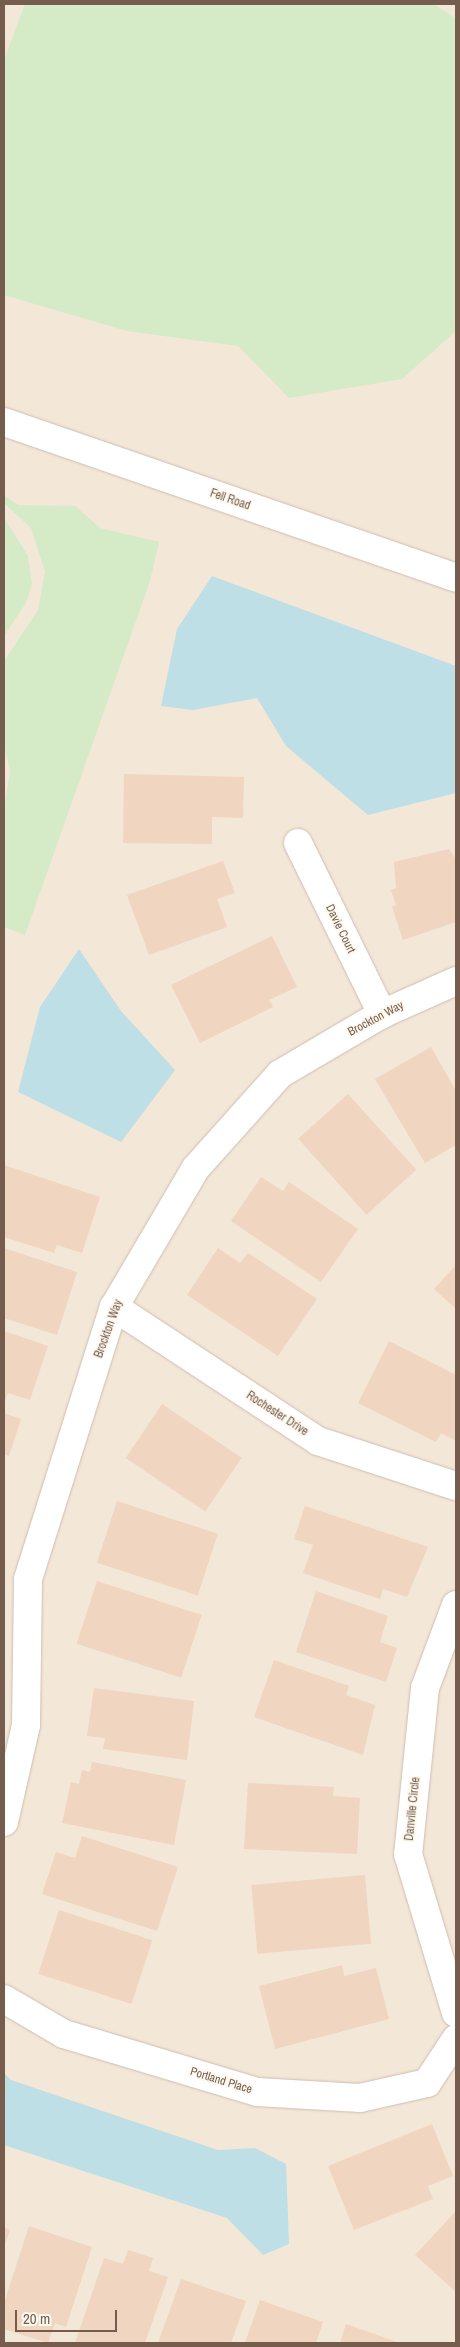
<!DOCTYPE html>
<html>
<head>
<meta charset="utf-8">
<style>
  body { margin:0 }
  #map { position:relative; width:460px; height:2347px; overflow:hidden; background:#fcf5e9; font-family:"Archivo Narrow",sans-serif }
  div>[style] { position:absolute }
  .residential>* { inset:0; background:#f3e7d8; transform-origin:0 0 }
  .green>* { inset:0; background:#d5eac7 }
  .water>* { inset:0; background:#bedfe5 }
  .building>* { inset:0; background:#f0d5c1; transform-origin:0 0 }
  .roads { filter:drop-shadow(0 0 1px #cebdaf) drop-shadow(0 0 1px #cebdaf) }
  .minor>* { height:28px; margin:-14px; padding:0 14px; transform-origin:14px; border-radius:14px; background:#fff }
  span { translate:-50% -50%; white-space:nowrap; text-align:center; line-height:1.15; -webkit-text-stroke:4px #fef9ef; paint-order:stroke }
  .street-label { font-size:12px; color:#765c4d }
  .frame { position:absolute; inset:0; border:5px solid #765c4d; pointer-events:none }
  .scale { position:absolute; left:15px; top:2310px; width:102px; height:22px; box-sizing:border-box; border:2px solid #765c4d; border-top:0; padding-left:6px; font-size:15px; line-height:18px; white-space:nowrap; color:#765c4d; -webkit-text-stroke:4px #fef9ef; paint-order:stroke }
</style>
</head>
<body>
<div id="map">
  <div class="residential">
    <i style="left:4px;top:4px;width:452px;height:2339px"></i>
  </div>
  <div class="green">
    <i style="clip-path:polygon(25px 4px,433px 4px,456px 18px,456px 331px,402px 379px,289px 398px,238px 346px,127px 331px,4px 295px,4px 60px)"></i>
    <i style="clip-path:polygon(4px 495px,18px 505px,75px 506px,100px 528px,159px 542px,150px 581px,25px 935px,4px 927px,4px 810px,10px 771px,4px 744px,4px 661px,38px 610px,45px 572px,31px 528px,4px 503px)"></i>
    <i style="clip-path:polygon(4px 518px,28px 556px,32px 584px,26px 603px,4px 636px)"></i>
  </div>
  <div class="water">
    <i style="clip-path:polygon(212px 576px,456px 666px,456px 793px,368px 815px,286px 746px,257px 698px,193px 710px,161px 706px,177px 629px)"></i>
    <i style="clip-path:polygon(79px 949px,121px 1011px,175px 1070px,121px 1142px,18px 1092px,40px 1007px)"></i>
    <i style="clip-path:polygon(4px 2073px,11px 2080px,218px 2150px,255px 2148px,286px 2164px,289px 2244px,263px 2255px,227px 2218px,4px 2145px)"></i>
  </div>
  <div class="building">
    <i style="clip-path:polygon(124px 774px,244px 777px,243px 818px,212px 817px,212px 844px,123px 843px)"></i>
    <i style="clip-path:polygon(449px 849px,456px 859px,456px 922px,403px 940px,392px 907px,396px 905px,391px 890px,396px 888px,394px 862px)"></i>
    <i style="clip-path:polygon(223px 861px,235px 893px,217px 899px,227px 927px,149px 955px,127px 895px)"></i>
    <i style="clip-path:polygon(272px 936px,297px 987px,269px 1000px,273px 1007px,200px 1043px,171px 985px)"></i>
    <i style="clip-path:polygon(431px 1047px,456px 1091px,456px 1145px,425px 1163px,375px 1079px)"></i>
    <i style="left:348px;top:1094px;width:102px;height:67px;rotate:48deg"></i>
    <i style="clip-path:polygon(4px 1165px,100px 1197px,82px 1253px,57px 1245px,54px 1253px,4px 1237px)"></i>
    <i style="clip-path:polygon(261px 1177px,283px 1191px,289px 1182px,358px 1229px,321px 1282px,231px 1221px)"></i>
    <i style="clip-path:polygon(4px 1248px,77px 1272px,57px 1335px,4px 1318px)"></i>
    <i style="clip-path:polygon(218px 1248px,240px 1263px,248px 1253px,317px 1299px,278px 1356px,187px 1295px)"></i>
    <i style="clip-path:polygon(456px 1265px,456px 1309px,434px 1289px)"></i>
    <i style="clip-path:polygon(4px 1331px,48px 1346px,30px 1400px,8px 1393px,4px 1404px)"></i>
    <i style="clip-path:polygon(389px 1341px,456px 1375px,456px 1441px,441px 1433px,436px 1442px,358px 1403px)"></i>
    <i style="left:162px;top:1404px;width:96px;height:65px;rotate:34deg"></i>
    <i style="clip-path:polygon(4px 1413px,21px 1419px,9px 1456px,4px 1454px)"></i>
    <i style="left:117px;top:1501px;width:106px;height:65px;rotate:18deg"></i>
    <i style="clip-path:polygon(305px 1506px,428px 1547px,407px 1597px,383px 1589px,380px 1599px,303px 1573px,313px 1545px,294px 1539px)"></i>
    <i style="left:97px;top:1581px;width:110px;height:66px;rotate:18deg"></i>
    <i style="clip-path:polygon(316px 1591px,388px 1616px,380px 1642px,397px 1648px,386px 1682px,296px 1652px)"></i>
    <i style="clip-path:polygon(274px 1660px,349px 1686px,346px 1695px,375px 1705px,363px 1755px,254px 1717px)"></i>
    <i style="clip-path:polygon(94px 1688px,194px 1701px,187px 1760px,103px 1749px,105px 1738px,87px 1736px)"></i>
    <i style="clip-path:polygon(92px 1762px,186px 1780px,174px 1845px,62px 1823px,71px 1782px,79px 1784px,82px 1770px,90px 1772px)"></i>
    <i style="clip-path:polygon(248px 1783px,334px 1787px,333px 1796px,360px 1798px,357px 1854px,244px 1849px)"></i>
    <i style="clip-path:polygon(82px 1836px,178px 1867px,157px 1931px,42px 1894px,56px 1852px,75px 1858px)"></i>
    <i style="left:365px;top:1875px;width:69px;height:114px;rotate:85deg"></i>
    <i style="left:59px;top:1910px;width:98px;height:67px;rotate:18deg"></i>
    <i style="clip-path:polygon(342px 1965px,344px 1976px,376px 1968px,389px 2019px,275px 2049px,259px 1986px)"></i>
    <i style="clip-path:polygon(432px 2124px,453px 2176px,428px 2186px,433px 2199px,354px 2230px,328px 2166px)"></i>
    <i style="clip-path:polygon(456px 2211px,456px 2292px,415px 2255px)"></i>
    <i style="clip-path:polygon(29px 2226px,92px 2247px,66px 2327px,55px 2323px,48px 2343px,4px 2329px,4px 2303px)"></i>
    <i style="clip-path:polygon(4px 2227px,10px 2230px,4px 2247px)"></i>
    <i style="clip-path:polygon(128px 2250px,153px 2258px,149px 2271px,168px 2277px,145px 2343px,75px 2343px,104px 2258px,123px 2264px)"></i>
    <i style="clip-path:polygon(181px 2279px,246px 2301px,231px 2343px,158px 2343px)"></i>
    <i style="clip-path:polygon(260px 2300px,323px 2322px,316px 2343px,245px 2343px)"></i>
    <i style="clip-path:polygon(346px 2324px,400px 2343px,340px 2343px)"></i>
  </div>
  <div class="roads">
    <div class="minor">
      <i style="left:4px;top:422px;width:478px;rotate:19deg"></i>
      <i style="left:298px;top:843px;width:191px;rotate:63.8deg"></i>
      <i style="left:114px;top:1307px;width:244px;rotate:33.3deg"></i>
      <i style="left:318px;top:1441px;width:145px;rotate:18.1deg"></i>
      <i style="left:456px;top:1605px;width:89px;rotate:110.5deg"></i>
      <i style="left:425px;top:1688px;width:167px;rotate:95.8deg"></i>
      <i style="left:408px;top:1854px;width:166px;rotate:73.2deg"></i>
      <i style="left:4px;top:1822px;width:99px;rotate:-77.2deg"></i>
      <i style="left:26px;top:1725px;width:146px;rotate:-89.2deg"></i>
      <i style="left:28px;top:1579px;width:285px;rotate:-72.5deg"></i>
      <i style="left:114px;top:1307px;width:161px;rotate:-59.5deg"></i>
      <i style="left:196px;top:1168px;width:126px;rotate:-48.2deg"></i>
      <i style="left:280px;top:1074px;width:118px;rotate:-30.5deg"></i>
      <i style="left:382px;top:1014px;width:81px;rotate:-24deg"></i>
      <i style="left:4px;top:1999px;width:69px;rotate:30.3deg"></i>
      <i style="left:64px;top:2034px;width:202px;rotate:16.7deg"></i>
      <i style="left:257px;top:2092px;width:103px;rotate:3.3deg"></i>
      <i style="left:360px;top:2098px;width:69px;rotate:-12.6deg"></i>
      <i style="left:427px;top:2083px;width:53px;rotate:-56.6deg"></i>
    </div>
  </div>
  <div class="street-label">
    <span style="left:230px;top:500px;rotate:19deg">Fell Road</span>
    <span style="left:340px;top:929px;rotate:64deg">Davie Court</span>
    <span style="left:376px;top:1019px;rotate:-28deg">Brockton Way</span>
    <span style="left:109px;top:1329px;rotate:-70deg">Brockton Way</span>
    <span style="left:277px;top:1414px;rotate:33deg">Rochester Drive</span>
    <span style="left:413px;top:1809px;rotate:-84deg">Danville Circle</span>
    <span style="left:221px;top:2081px;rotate:17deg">Portland Place</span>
  </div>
  <div class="frame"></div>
  <div class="scale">20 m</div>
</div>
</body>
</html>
